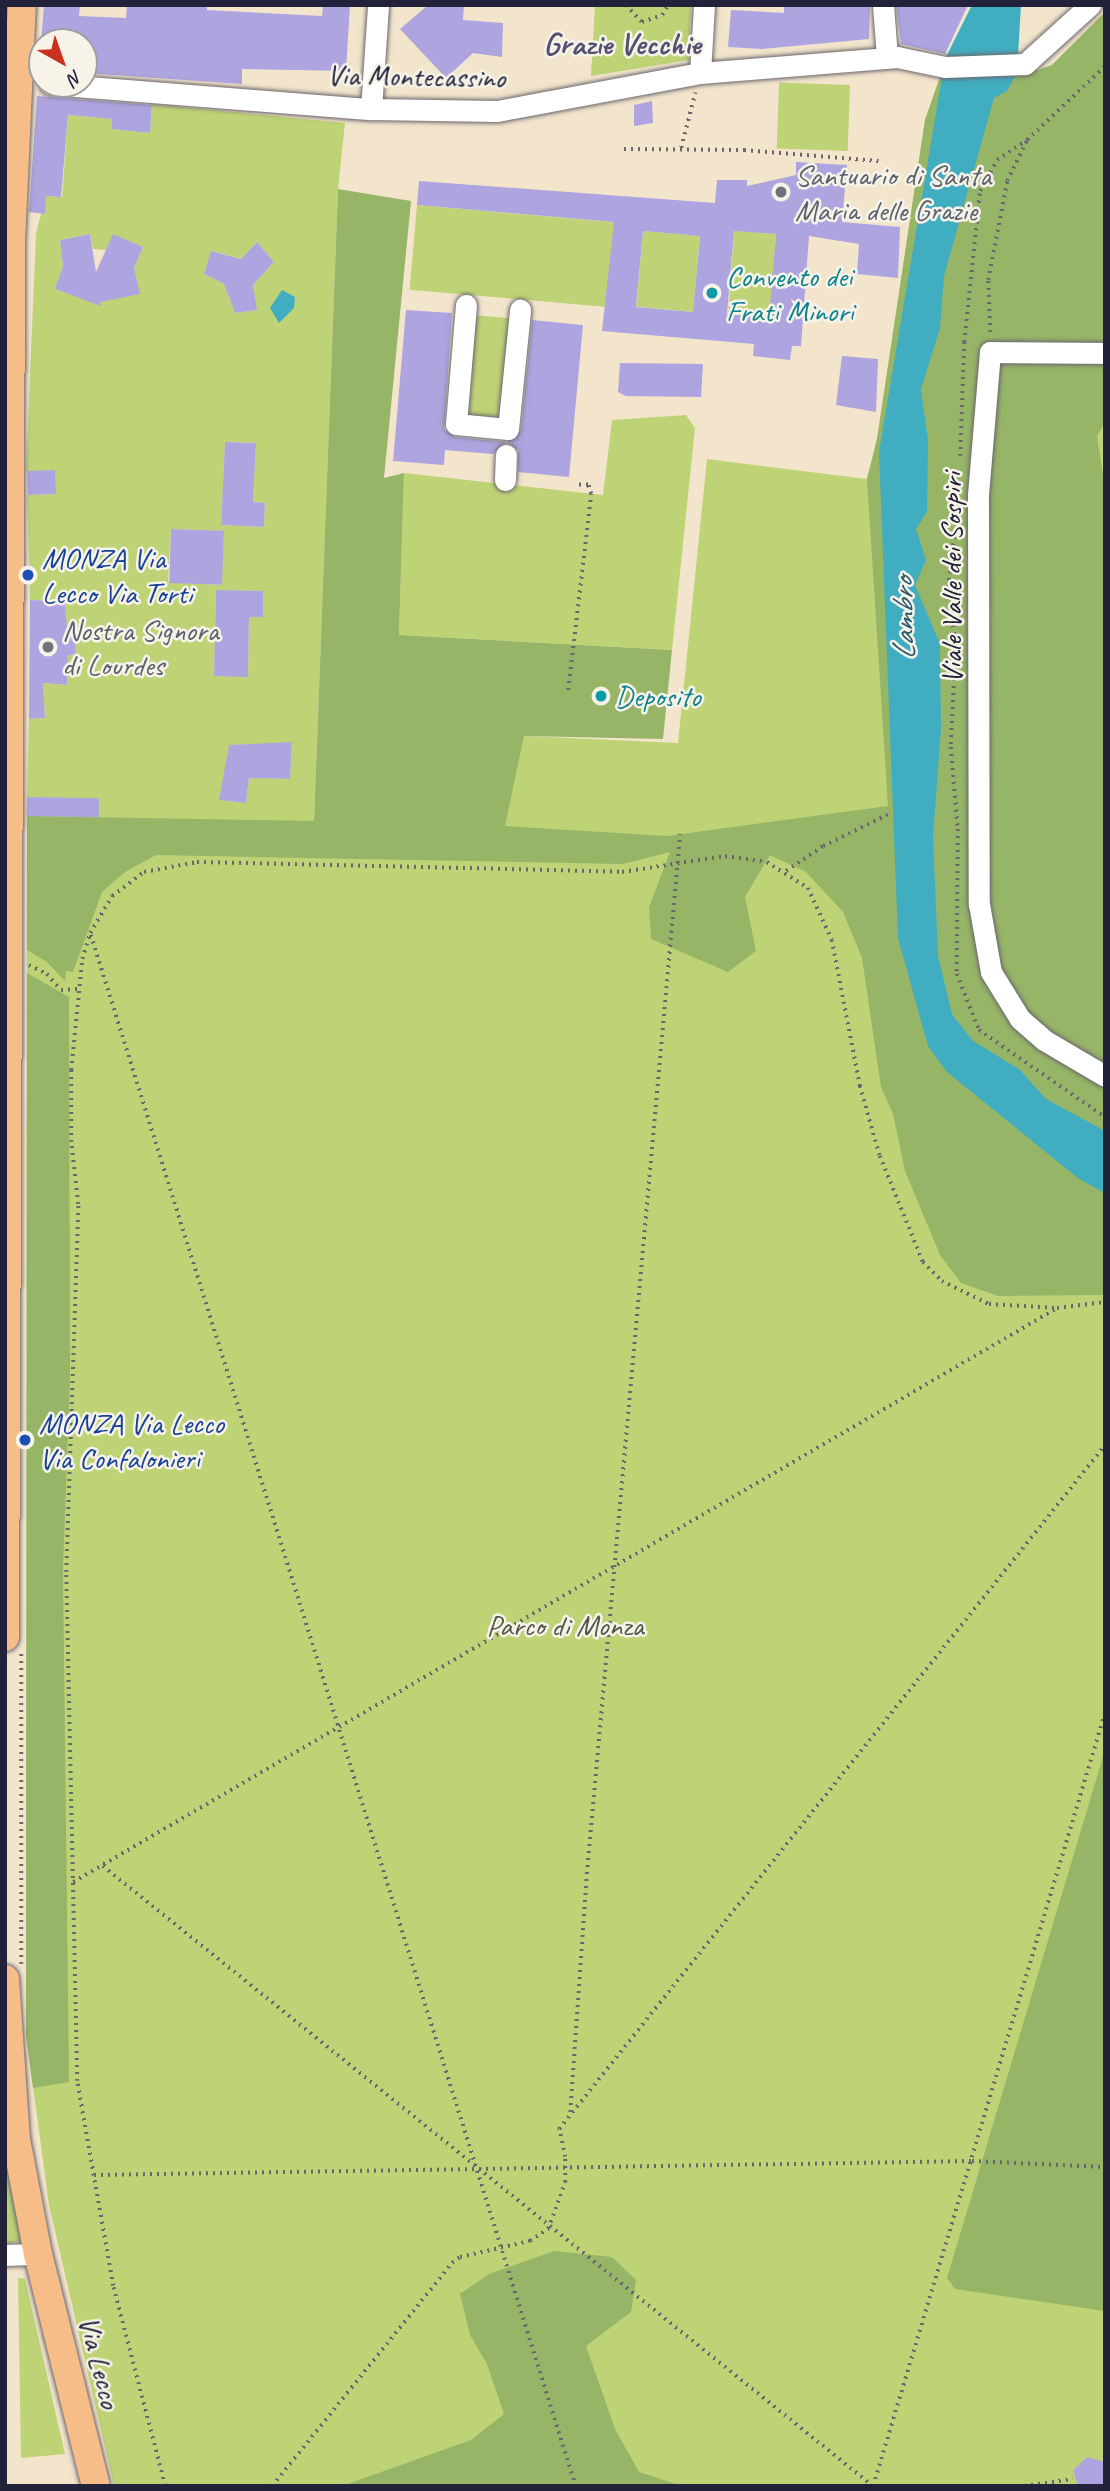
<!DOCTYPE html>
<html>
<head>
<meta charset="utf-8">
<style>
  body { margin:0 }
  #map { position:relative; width:1110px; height:2491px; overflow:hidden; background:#f3e5cc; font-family:Caveat,sans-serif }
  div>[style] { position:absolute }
  .green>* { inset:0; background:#bed376; transform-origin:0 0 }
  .forest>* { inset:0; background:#96b567 }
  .water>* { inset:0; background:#41adc0 }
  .building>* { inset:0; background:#aea4df; transform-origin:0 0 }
  .path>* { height:3.5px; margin-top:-1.75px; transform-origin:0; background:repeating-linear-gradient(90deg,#6b666e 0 2px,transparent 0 7px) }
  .roads { filter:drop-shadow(0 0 2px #6b666e) drop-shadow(0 0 2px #6b666e) }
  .minor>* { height:21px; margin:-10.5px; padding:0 10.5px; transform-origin:10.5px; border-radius:10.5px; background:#fff }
  .major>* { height:28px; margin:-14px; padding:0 14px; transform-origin:14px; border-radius:14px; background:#f7bd88 }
  .dots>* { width:19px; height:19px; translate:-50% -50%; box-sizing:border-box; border:4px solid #f7f3e8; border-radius:50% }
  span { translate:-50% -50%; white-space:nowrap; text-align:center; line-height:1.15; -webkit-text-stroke:5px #f7f3e8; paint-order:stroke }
  .street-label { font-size:30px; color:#22223b }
  .worship-label { font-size:30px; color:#5b616d }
  .left { translate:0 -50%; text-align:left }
  .culture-label { font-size:30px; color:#0d838f }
  .transit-label { font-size:30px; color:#164399 }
  .park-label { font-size:30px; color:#51574d }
  .neighbourhood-label { font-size:32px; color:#535074; font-weight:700 }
  .water-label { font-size:32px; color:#2e5a70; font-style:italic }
  .frame { position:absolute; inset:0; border:7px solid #22223b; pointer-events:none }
  .north { position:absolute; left:28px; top:28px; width:70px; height:70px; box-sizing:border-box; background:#f7f3e8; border:2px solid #a29fa3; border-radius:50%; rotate:140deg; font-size:19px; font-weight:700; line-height:28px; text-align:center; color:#22223b }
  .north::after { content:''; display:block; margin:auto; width:24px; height:32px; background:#c8321e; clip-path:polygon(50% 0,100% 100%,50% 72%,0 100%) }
</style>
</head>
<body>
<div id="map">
  <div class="green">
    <i style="clip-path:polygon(595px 5px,691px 5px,689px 60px,591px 76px)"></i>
    <i style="clip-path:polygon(evenodd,1105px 12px,1105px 2486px,114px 2486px,49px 2205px,26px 2035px,27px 815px,97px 816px,99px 799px,27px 797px,29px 719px,45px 718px,43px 683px,67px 685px,68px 656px,75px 654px,45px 633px,66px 621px,65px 601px,30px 600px,27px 495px,55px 494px,55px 471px,26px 471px,36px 233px,46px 196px,62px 197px,68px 115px,112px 119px,112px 129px,150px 133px,152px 104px,345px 123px,338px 189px,314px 821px,524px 736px,678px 743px,707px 459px,867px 479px,877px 439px,925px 120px,940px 77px,1030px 73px,1052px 65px,1105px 12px,90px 234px,93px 249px,106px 250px,113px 235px,143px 247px,134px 268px,139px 294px,85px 300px,56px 289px,63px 266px,60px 240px,90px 234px,1105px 12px,257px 242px,274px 262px,253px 285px,256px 310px,235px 313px,224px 284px,204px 274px,212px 251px,241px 259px,257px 242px,1105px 12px,225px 442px,256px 443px,253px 502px,265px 503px,264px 527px,221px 525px,225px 442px,1105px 12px,171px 529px,224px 531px,221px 585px,168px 582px,171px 529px,1105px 12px,216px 590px,263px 591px,262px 617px,249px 617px,248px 676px,214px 676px,216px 590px,1105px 12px,292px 743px,290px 779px,249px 778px,246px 803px,220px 800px,229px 745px,292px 743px)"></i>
    <i style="left:850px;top:85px;width:66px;height:71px;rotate:92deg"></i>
    <i style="left:417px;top:205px;width:198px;height:85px;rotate:5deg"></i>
    <i style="left:643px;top:231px;width:57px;height:76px;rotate:5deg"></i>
    <i style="left:734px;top:231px;width:42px;height:83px;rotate:4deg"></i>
    <i style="left:461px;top:314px;width:62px;height:115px;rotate:5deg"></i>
    <i style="clip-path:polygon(686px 415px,695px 428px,672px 650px,399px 635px,404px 473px,603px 495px,612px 420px)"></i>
    <i style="clip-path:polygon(9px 2157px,25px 2240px,6px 2244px,5px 2160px)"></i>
    <i style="clip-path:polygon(18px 2278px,25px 2279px,65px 2454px,21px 2458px)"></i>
  </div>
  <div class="forest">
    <i style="clip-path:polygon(1105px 12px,1105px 422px,1097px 436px,1105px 489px,1105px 1295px,998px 1296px,961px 1283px,940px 1255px,905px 1171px,893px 1114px,881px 1087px,862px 958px,843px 912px,806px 872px,770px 855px,745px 897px,756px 951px,728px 972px,651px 939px,649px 907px,670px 852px,623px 864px,156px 855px,125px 872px,102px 892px,73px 972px,66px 971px,65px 981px,47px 962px,27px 950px,27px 816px,314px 821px,338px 189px,411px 201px,384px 478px,404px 473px,399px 635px,672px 650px,663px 739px,524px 736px,505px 826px,667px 836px,888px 806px,867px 479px,877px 439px,925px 120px,940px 77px,1030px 73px,1052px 65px)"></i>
    <i style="clip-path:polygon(27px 973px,69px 997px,70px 1378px,63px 1570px,69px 2082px,33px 2088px,26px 2035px)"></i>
    <i style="clip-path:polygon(1105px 1750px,1105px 2311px,955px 2289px,947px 2278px)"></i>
    <i style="clip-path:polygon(554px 2251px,612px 2257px,636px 2280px,631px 2312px,586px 2346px,615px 2429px,639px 2472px,682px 2486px,342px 2486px,471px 2440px,504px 2414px,487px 2364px,470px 2335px,460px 2294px,489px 2274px)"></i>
  </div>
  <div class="water">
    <i style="clip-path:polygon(972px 5px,1021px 5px,1017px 73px,1007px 91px,994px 98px,944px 276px,940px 328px,921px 389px,928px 440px,927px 512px,916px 529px,926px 560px,915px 585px,940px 644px,941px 729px,933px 837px,938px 956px,952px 1014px,973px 1041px,1019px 1069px,1046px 1099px,1105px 1131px,1105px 1193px,1079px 1179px,947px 1072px,928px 1046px,898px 938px,879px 452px,945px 59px)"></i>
    <i style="clip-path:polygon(282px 290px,295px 297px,294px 308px,279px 323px,270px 308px)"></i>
  </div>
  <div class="building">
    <i style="clip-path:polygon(44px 5px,80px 5px,79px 16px,126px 18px,127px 5px,207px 5px,207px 10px,322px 16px,323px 5px,350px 5px,346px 71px,242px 69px,242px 84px,84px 73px,84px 42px,41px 42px)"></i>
    <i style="clip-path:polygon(428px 5px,464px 5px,463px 20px,503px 23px,502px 57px,473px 53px,446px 78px,400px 29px)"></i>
    <i style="clip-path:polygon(784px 5px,870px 5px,869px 39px,762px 49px,728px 47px,731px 10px,784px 13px)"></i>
    <i style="clip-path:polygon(896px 5px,968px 5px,945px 54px,901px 44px)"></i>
    <i style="clip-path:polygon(37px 96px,152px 105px,150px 133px,112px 129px,112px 119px,68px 115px,61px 197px,46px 196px,45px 214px,29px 212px)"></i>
    <i style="clip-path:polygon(652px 101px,653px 123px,634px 126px,634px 105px)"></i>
    <i style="clip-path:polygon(evenodd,796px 162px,847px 165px,842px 222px,900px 227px,898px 278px,857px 274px,859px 244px,809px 236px,801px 346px,792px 346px,790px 360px,753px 356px,754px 344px,602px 331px,614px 222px,417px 205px,419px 181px,715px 203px,717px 180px,747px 180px,747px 186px,796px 175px,796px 162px,643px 231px,700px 236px,693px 312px,636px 307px,643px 231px,796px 162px,734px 231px,776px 234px,769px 318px,727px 314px,734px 231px)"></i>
    <i style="clip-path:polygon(90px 234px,96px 272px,113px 234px,143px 247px,134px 268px,140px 294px,100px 302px,101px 306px,55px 289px,63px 266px,60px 240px)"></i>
    <i style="clip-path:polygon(257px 242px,274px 262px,253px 285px,257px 310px,235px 313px,224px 284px,204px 274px,211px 251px,241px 259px)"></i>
    <i style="clip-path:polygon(406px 310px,452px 313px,444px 429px,455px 437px,506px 442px,493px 454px,445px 450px,444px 465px,393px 461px)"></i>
    <i style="clip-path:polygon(532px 320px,583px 325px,569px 477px,518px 472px,518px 450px,507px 442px,521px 430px)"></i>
    <i style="clip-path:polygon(842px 356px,878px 359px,876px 412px,836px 405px)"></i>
    <i style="clip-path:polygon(620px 363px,703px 364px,701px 397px,626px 396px,618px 392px)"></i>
    <i style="clip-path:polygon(225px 442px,256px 443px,253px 502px,265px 503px,264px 527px,221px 525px)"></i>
    <i style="left:55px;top:470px;width:24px;height:28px;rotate:88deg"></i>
    <i style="left:171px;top:529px;width:53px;height:54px;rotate:2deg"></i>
    <i style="clip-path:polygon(216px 590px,263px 591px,263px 617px,249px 617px,248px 677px,214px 676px)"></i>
    <i style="clip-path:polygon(30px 600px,65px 601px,67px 629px,76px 642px,75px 654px,68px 656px,67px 685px,43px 683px,45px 718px,29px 719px)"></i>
    <i style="clip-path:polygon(292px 742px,290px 779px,249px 778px,246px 803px,219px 800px,229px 745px)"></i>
    <i style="left:27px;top:797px;width:72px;height:19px;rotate:1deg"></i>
    <i style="clip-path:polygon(1087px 2457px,1105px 2462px,1105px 2486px,1078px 2486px,1073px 2470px)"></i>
  </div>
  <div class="path">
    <i style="left:626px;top:5px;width:23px;rotate:47deg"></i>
    <i style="left:642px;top:22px;width:21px;rotate:-19deg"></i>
    <i style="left:662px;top:15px;width:12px;rotate:-59deg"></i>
    <i style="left:681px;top:148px;width:57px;rotate:-75.7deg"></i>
    <i style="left:624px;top:149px;width:120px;rotate:0.5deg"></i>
    <i style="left:744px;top:150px;width:135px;rotate:4.7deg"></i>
    <i style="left:990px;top:332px;width:52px;rotate:-92.2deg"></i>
    <i style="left:988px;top:280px;width:101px;rotate:-79.1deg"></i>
    <i style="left:1007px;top:181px;width:46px;rotate:-64deg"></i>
    <i style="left:1027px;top:140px;width:108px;rotate:-43.5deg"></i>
    <i style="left:960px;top:456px;width:114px;rotate:-88deg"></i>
    <i style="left:964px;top:342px;width:152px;rotate:-84deg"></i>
    <i style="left:980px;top:191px;width:35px;rotate:-61deg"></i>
    <i style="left:997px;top:160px;width:36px;rotate:-34deg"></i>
    <i style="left:957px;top:516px;width:76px;rotate:96.8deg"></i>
    <i style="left:948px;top:591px;width:54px;rotate:81.4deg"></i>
    <i style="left:956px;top:644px;width:103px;rotate:92.8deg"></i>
    <i style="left:951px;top:747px;width:82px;rotate:85.1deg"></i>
    <i style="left:958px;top:829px;width:145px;rotate:90.4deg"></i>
    <i style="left:957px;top:974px;width:60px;rotate:68.6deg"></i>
    <i style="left:979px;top:1030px;width:153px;rotate:34.6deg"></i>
    <i style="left:568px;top:690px;width:197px;rotate:-83.3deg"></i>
    <i style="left:591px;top:494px;width:9px;rotate:-108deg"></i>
    <i style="left:588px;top:485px;width:13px;rotate:180deg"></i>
    <i style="left:786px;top:871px;width:45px;rotate:-34deg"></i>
    <i style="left:823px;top:846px;width:76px;rotate:-25.9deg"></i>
    <i style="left:91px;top:935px;width:1625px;rotate:72.64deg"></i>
    <i style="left:29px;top:965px;width:20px;rotate:27deg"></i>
    <i style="left:47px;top:974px;width:21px;rotate:49deg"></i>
    <i style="left:61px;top:990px;width:16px;rotate:-4deg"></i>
    <i style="left:103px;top:1866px;width:989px;rotate:38.84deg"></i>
    <i style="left:73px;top:1882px;width:1137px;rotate:-30.26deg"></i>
    <i style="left:21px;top:1964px;width:310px;rotate:-90deg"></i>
    <i style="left:570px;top:2112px;width:232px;rotate:-86deg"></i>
    <i style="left:586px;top:1881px;width:1051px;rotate:-84.87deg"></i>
    <i style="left:94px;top:2175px;width:878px;rotate:-0.91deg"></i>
    <i style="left:972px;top:2161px;width:133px;rotate:2.6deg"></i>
    <i style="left:165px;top:2486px;width:207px;rotate:-104.6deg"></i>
    <i style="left:113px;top:2286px;width:208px;rotate:-100deg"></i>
    <i style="left:77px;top:2081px;width:509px;rotate:-91.24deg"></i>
    <i style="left:66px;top:1572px;width:368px;rotate:-88.1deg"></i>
    <i style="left:78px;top:1204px;width:62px;rotate:-96.4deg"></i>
    <i style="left:71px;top:1142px;width:72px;rotate:-90deg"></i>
    <i style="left:71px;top:1070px;width:112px;rotate:-84.3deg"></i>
    <i style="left:82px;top:959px;width:27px;rotate:-73deg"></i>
    <i style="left:90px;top:933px;width:43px;rotate:-59.3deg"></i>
    <i style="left:112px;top:896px;width:40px;rotate:-37deg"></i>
    <i style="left:144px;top:872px;width:54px;rotate:-10.7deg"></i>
    <i style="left:197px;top:862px;width:425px;rotate:1.3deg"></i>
    <i style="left:622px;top:872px;width:104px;rotate:-8.8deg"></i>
    <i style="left:725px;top:856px;width:42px;rotate:8.1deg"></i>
    <i style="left:767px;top:862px;width:49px;rotate:32.4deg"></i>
    <i style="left:808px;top:888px;width:57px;rotate:65.2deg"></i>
    <i style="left:832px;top:940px;width:149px;rotate:79.1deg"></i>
    <i style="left:860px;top:1086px;width:73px;rotate:74.1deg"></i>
    <i style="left:880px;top:1156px;width:114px;rotate:67.9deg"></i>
    <i style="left:923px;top:1262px;width:27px;rotate:45deg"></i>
    <i style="left:942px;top:1281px;width:52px;rotate:26.1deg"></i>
    <i style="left:989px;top:1304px;width:68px;rotate:3.4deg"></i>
    <i style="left:1057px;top:1308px;width:48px;rotate:-7.1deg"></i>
    <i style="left:272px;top:2486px;width:287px;rotate:-51.1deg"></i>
    <i style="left:452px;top:2263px;width:10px;rotate:-37deg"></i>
    <i style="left:460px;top:2257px;width:72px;rotate:-12.9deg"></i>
    <i style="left:530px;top:2241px;width:22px;rotate:-34deg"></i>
    <i style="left:548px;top:2229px;width:50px;rotate:-70.1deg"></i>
    <i style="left:565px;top:2182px;width:25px;rotate:-90deg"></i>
    <i style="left:565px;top:2157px;width:29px;rotate:-102deg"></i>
    <i style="left:559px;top:2129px;width:875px;rotate:-51.4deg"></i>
    <i style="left:873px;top:2486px;width:808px;rotate:-73.31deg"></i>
    <i style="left:1024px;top:2486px;width:49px;rotate:-8.3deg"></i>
  </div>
  <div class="roads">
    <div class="minor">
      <i style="left:883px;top:5px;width:52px;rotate:85.6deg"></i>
      <i style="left:700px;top:73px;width:68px;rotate:-86.6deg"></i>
      <i style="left:50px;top:84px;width:322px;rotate:4.5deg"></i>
      <i style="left:371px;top:109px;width:126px;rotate:0.9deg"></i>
      <i style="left:497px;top:111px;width:207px;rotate:-10.6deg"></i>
      <i style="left:700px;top:73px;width:198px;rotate:-4.6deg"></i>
      <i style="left:897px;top:57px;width:49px;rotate:11.8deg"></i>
      <i style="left:945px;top:67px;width:80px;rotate:-2.1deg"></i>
      <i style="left:1025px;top:64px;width:88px;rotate:-42.2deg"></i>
      <i style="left:371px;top:109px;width:104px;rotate:-86.1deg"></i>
      <i style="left:466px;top:305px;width:119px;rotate:94.8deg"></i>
      <i style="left:456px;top:424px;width:52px;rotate:5.5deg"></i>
      <i style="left:508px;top:429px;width:120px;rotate:-84.2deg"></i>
      <i style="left:1105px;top:353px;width:115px;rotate:-179.5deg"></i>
      <i style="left:990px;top:352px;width:144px;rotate:94.8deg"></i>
      <i style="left:978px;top:496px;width:408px;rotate:89.9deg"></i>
      <i style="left:979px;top:904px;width:69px;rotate:80deg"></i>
      <i style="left:991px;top:972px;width:55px;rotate:58.3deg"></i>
      <i style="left:1020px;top:1019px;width:32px;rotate:41deg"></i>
      <i style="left:1044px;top:1040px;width:71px;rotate:30.5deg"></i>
      <i style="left:505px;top:480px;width:25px;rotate:-88deg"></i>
      <i style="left:5px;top:2255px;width:33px;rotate:-2deg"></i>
    </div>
    <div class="major">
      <i style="left:5px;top:1637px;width:1394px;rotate:-89.75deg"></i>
      <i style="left:11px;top:243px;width:238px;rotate:-87.4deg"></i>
      <i style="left:5px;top:1979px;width:160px;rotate:86.1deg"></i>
      <i style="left:16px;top:2139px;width:117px;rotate:79.2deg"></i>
      <i style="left:38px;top:2254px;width:239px;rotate:76deg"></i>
    </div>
  </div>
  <div class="dots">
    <i style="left:781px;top:192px;background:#6b7280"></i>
    <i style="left:712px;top:293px;background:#0f9aa8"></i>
    <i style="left:28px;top:575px;background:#1a4fb4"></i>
    <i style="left:48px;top:647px;background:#6b7280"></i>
    <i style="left:601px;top:696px;background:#0f9aa8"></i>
    <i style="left:25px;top:1440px;background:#1a4fb4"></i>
  </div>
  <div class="street-label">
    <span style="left:416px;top:76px;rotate:1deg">Via Montecassino</span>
    <span style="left:951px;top:578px;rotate:-90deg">Viale Valle dei Sospiri</span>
    <span style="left:100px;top:2362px;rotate:76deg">Via Lecco</span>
  </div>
  <div class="worship-label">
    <span class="left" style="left:795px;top:192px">Santuario di Santa<br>Maria delle Grazie</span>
    <span class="left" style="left:62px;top:647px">Nostra Signora<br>di Lourdes</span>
  </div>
  <div class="culture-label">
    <span class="left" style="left:726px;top:293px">Convento dei<br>Frati Minori</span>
    <span class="left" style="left:615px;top:696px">Deposito</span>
  </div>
  <div class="transit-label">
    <span class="left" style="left:42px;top:575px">MONZA Via<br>Lecco Via Torti</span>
    <span class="left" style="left:39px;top:1440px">MONZA Via Lecco<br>Via Confalonieri</span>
  </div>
  <div class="park-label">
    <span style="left:565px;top:1625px">Parco di Monza</span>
  </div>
  <div class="neighbourhood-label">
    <span style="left:622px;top:44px">Grazie Vecchie</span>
  </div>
  <div class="water-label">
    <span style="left:904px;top:619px;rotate:-91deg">Lambro</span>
  </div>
  <div class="frame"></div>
  <div class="north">N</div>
</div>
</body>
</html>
